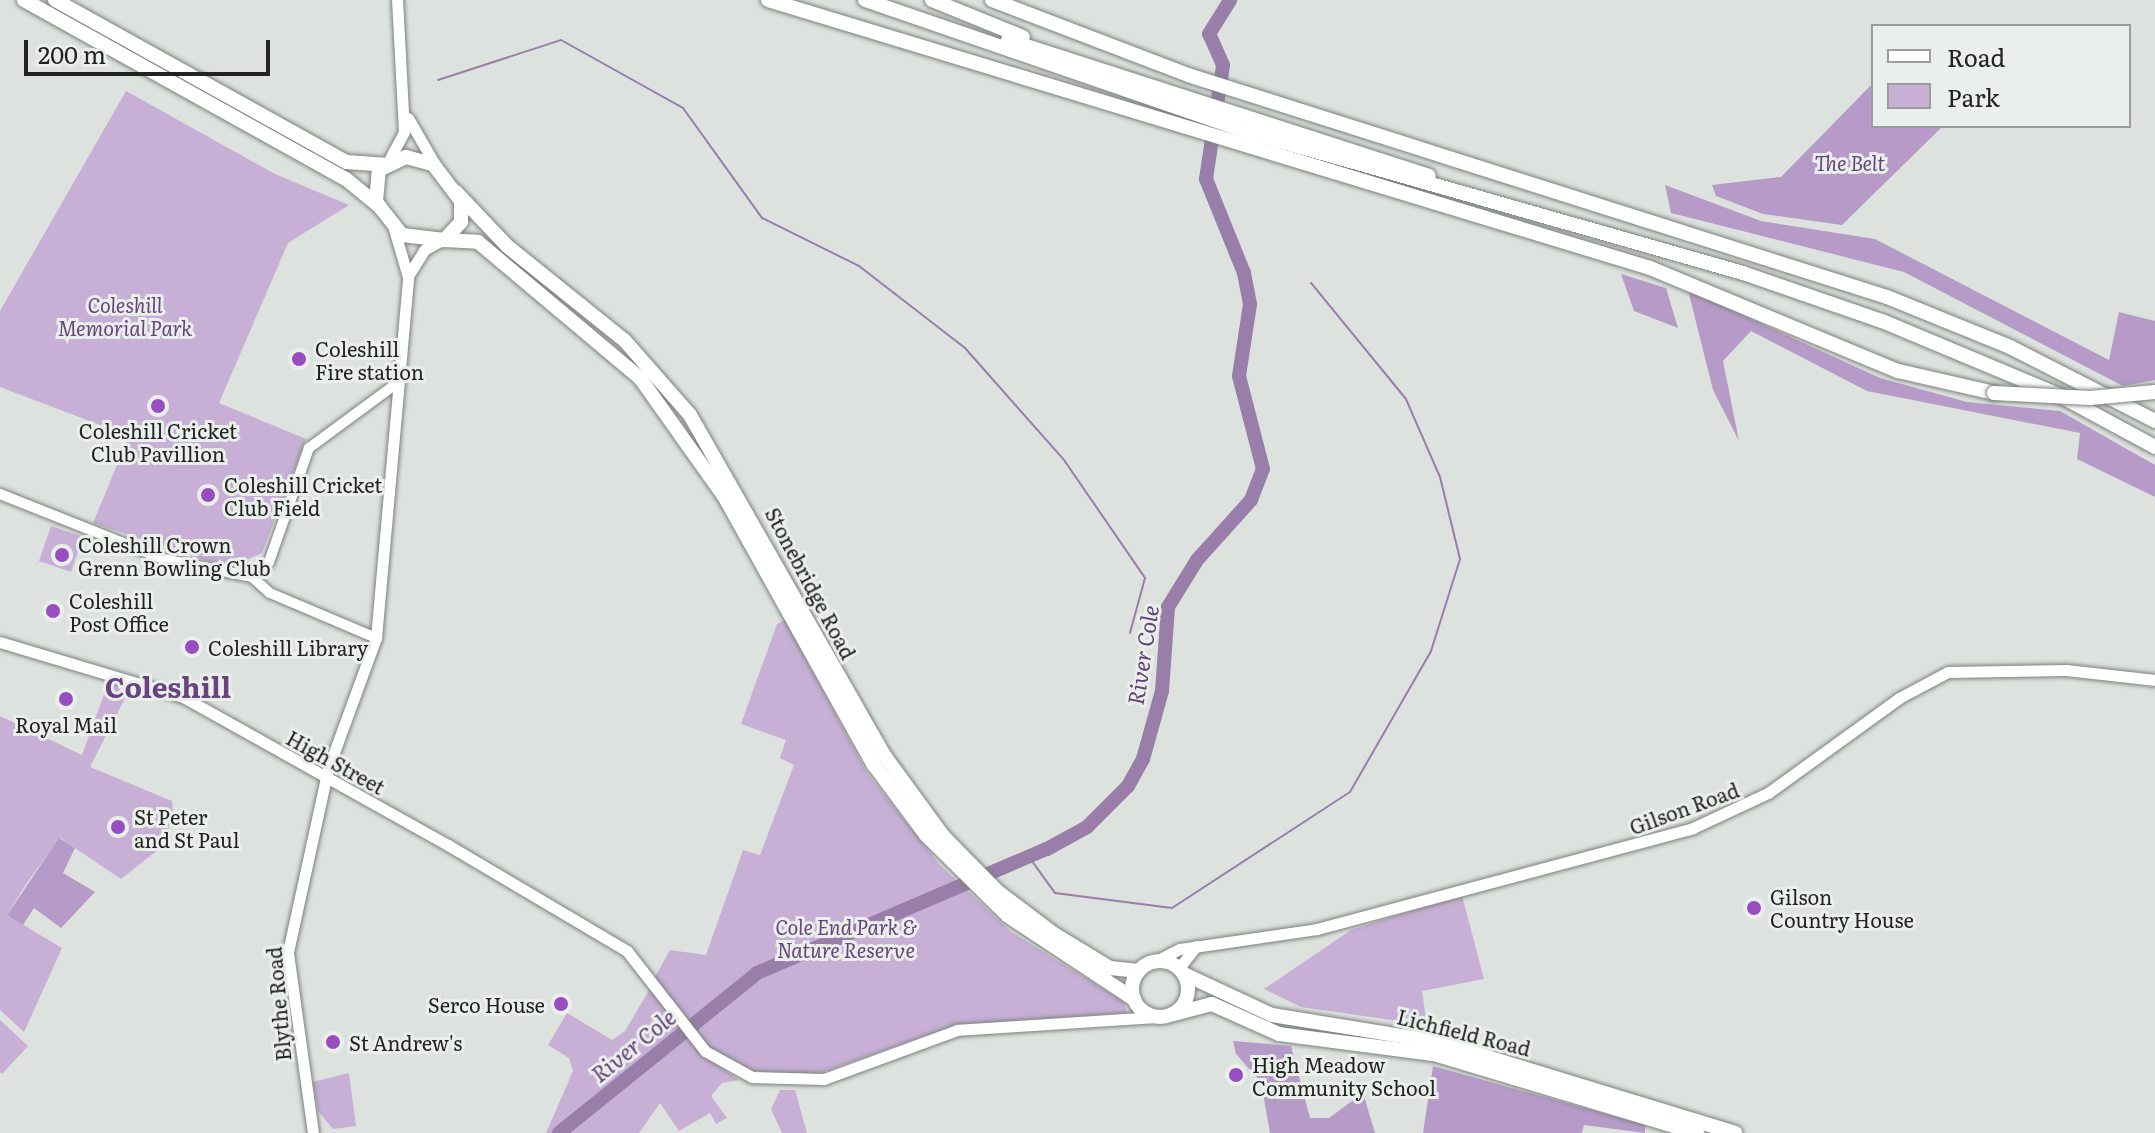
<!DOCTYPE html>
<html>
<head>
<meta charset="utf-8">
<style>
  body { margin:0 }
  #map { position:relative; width:2155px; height:1133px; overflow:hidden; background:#dde2de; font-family:Literata,serif }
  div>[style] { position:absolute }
  .green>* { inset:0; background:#c7afd6; transform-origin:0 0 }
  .forest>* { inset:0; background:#b69bc8 }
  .stream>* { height:2px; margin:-1px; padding:0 1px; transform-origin:1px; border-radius:1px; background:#987ea9 }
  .river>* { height:14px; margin:-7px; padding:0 7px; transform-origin:7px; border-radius:7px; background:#987ea9 }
  .roads { filter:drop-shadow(0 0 2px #7c817d) drop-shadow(0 0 2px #7c817d) }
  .tertiary>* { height:10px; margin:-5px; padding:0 5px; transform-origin:5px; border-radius:5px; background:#fff }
  .secondary>* { height:11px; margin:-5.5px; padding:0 5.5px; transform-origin:5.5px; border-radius:5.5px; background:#fff }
  .trunk>* { height:14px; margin:-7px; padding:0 7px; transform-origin:7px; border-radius:7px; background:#fff }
  .trunk>.ring { margin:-7px; padding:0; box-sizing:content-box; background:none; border:14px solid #fff; border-radius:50% }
  .motorway>* { height:14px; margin:-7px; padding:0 7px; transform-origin:7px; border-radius:7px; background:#fff }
  .bridges { filter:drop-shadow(0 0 2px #7c817d) drop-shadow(0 0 2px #7c817d) }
  .motorway-bridge>* { height:14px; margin:-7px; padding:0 7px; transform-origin:7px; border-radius:7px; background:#fff }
  .dots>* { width:22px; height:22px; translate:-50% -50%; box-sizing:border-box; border:4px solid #eaefeb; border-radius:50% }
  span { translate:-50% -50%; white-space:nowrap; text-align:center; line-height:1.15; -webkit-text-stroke:6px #eaefeb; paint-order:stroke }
  .park-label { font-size:20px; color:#67437d; font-style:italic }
  .poi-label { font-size:20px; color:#212321 }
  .left { translate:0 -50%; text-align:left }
  .right { translate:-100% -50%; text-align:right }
  .street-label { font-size:20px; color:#212321 }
  .water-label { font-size:22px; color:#613d76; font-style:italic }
  .district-label { font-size:28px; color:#68437d; font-weight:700 }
  .legend { position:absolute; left:1871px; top:24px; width:260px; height:104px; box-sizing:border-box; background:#eaefeb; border:2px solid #9a9d9a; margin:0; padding:10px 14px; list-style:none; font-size:24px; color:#212321 }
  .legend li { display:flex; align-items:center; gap:16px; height:40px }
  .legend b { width:40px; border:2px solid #9a9d9a }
  .scale { position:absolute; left:24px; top:40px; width:246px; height:36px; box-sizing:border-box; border:4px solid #212321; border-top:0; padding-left:10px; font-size:24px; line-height:28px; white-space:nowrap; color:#212321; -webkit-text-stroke:6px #eaefeb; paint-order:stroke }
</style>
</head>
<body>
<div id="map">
  <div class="green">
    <i style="clip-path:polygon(126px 91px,275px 174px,349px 205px,288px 243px,219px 403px,306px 439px,262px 553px,229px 568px,93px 523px,129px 436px,0 387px,0 311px)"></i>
    <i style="left:51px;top:526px;width:34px;height:37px;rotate:19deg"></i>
    <i style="clip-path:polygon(785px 620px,867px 773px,939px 864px,1010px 931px,1124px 1002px,1127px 1013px,955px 1025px,809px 1077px,746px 1070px,710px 1050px,654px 979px,670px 950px,706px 955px,743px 850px,760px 855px,794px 765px,780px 758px,786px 740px,741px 724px,777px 624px)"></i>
    <i style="clip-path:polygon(110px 678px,126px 684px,127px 694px,90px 767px,172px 801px,173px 811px,164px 845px,121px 879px,60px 838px,26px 884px,7px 915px,62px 948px,24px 1032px,0 1010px,0 716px,82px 755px)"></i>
    <i style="clip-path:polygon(1462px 895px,1484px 979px,1422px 991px,1427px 1025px,1301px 1007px,1264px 989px,1351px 930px)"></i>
    <i style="clip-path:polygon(651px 987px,698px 1051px,739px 1080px,722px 1083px,711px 1096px,727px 1118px,716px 1124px,710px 1113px,679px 1131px,660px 1103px,639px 1133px,546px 1133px,573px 1071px,569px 1058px,548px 1045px,567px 1013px,612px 1040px,625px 1031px)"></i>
    <i style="clip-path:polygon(0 1020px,28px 1046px,2px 1074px,0 1072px)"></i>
    <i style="clip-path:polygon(349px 1073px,356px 1126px,333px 1129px,318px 1111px,313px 1082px)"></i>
    <i style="clip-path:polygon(780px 1090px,795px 1090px,807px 1133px,782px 1133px,771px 1109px)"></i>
  </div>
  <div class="forest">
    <i style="clip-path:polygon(1873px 83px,1873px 126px,1943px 126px,1842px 225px,1763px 214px,1716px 196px,1712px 185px,1781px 177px)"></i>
    <i style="clip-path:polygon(1665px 185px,1761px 221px,1875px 239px,2109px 360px,2119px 312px,2155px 321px,2155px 380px,2123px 386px,1904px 272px,1671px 213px)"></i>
    <i style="clip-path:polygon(1621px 274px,1666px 288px,1678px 328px,1634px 311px)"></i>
    <i style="clip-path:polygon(1688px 290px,1880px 378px,1967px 402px,2060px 411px,2155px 465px,2155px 497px,2077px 459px,2080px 433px,1867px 391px,1751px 331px,1723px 361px,1739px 441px,1713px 390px)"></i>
    <i style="clip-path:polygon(59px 838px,75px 848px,63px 873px,95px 892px,61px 928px,34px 908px,23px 925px,7px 915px)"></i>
    <i style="clip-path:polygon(1233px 1041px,1291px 1046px,1310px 1118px,1329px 1118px,1363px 1093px,1375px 1133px,1270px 1133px,1261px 1082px,1236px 1054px)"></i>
    <i style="clip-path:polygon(1433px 1066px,1645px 1125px,1645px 1133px,1584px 1125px,1582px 1133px,1423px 1133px)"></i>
  </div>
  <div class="stream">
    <i style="left:438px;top:80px;width:129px;rotate:-18deg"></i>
    <i style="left:561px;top:40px;width:140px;rotate:29.1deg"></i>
    <i style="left:683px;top:108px;width:135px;rotate:54.3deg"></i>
    <i style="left:762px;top:218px;width:108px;rotate:26.3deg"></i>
    <i style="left:859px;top:266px;width:134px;rotate:37.7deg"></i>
    <i style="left:965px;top:348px;width:149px;rotate:48.5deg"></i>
    <i style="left:1064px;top:460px;width:143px;rotate:55.5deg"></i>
    <i style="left:1145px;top:578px;width:57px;rotate:105.3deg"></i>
    <i style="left:1029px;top:857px;width:44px;rotate:54.2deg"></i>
    <i style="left:1055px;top:893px;width:118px;rotate:7.3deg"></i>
    <i style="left:1172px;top:908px;width:212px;rotate:-33.1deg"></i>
    <i style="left:1350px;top:792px;width:163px;rotate:-60.1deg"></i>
    <i style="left:1431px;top:651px;width:96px;rotate:-72.5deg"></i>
    <i style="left:1460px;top:559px;width:84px;rotate:-103.7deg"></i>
    <i style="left:1440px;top:477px;width:85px;rotate:-113.6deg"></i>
    <i style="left:1406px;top:399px;width:150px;rotate:-129.3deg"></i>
  </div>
  <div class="river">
    <i style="left:559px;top:1133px;width:255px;rotate:-38.9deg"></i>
    <i style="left:757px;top:973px;width:315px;rotate:-23.2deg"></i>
    <i style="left:1047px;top:849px;width:46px;rotate:-28.8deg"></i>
    <i style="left:1087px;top:827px;width:58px;rotate:-45deg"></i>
    <i style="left:1128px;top:786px;width:31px;rotate:-61deg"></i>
    <i style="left:1143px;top:759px;width:71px;rotate:-74.4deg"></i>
    <i style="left:1162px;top:691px;width:84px;rotate:-85.9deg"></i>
    <i style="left:1168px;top:607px;width:55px;rotate:-58.3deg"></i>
    <i style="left:1197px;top:560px;width:81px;rotate:-48deg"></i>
    <i style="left:1251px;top:500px;width:33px;rotate:-69deg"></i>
    <i style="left:1263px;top:469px;width:96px;rotate:-104.5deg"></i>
    <i style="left:1239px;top:376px;width:73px;rotate:-81.3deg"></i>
    <i style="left:1250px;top:304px;width:32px;rotate:-101deg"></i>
    <i style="left:1244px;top:273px;width:101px;rotate:-112deg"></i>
    <i style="left:1206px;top:179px;width:115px;rotate:-81.5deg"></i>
    <i style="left:1223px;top:65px;width:34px;rotate:-114deg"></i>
    <i style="left:1209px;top:34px;width:40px;rotate:-58deg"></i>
  </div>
  <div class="roads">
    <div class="tertiary">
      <i style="left:0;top:494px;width:175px;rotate:21.7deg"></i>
      <i style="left:163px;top:559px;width:91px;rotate:11.4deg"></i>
      <i style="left:252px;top:577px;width:23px;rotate:-41deg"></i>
      <i style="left:269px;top:562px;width:121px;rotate:-70.7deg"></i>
      <i style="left:309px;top:448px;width:113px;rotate:-36.4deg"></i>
      <i style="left:252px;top:577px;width:24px;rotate:42deg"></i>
      <i style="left:270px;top:593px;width:115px;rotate:23deg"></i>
    </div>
    <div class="secondary">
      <i style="left:408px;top:118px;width:58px;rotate:59.9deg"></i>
      <i style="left:388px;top:162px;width:34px;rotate:-62deg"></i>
      <i style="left:404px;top:132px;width:132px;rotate:-93deg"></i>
      <i style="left:408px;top:276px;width:31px;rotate:-58deg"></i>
      <i style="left:424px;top:250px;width:18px;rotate:-29deg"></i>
      <i style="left:0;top:642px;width:191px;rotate:16.7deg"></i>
      <i style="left:183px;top:697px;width:304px;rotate:29.2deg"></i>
      <i style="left:448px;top:845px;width:208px;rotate:30.6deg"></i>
      <i style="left:627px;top:951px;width:127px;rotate:52deg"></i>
      <i style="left:705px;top:1051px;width:54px;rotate:29deg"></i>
      <i style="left:752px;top:1077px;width:72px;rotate:1.6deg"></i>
      <i style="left:824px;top:1079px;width:142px;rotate:-20.2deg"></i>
      <i style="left:957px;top:1030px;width:202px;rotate:-3.7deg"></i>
      <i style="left:1156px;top:961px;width:27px;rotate:-27deg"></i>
      <i style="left:1180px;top:949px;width:138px;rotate:-8.3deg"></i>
      <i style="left:1317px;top:929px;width:389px;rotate:-15deg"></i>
      <i style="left:1693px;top:828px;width:83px;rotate:-25deg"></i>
      <i style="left:1768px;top:793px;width:162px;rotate:-35.9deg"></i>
      <i style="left:1899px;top:698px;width:55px;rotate:-28deg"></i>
      <i style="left:1948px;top:672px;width:118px;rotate:-1deg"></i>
      <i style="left:2066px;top:670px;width:90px;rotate:6.4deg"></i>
      <i style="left:1179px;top:968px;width:28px;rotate:-52deg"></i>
      <i style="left:313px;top:1133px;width:183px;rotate:-97.9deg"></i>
      <i style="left:288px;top:952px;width:187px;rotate:-77.7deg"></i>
      <i style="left:328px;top:769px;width:140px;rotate:-69.9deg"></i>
      <i style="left:376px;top:638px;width:362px;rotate:-84.9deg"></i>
      <i style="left:408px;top:277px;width:50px;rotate:-106.3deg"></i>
    </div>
    <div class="trunk">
      <i style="left:24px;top:0;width:368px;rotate:29.1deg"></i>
      <i style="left:346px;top:179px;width:43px;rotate:39.3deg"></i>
      <i style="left:55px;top:0;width:333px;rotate:29.1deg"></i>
      <i style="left:346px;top:162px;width:39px;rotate:4deg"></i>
      <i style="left:406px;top:157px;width:28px;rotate:15deg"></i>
      <i style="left:433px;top:164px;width:46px;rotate:52.9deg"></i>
      <i style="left:461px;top:201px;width:21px;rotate:90deg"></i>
      <i style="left:461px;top:222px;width:25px;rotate:133deg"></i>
      <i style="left:444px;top:240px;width:42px;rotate:-173.2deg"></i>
      <i style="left:402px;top:235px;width:42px;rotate:-128.2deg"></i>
      <i style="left:376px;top:202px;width:32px;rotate:-85deg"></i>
      <i style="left:379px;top:170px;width:30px;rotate:-26deg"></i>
      <i style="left:456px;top:192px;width:74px;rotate:46.6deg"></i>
      <i style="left:507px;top:246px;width:151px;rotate:38.8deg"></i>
      <i style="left:625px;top:341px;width:98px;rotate:48.7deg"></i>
      <i style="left:690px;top:415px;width:391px;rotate:60.3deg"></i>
      <i style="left:884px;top:755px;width:100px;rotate:53.9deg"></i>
      <i style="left:943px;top:836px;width:77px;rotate:45.5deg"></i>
      <i style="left:997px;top:891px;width:71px;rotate:37deg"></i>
      <i style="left:1054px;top:934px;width:66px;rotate:31.3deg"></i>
      <i style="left:1110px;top:968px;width:29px;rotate:6deg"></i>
      <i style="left:444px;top:240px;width:34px;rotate:3deg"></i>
      <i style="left:478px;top:242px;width:212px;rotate:40deg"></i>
      <i style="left:640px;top:378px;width:145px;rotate:54.6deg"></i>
      <i style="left:724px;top:496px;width:308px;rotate:60.9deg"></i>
      <i style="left:874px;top:765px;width:87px;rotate:53.4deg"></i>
      <i style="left:926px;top:835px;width:115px;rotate:44.6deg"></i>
      <i style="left:1008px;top:916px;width:151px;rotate:33.4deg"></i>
      <i class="ring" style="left:1132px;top:961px;width:42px;height:42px"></i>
      <i style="left:1184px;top:974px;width:97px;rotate:25deg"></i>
      <i style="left:1272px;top:1015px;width:168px;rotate:9.2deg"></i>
      <i style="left:1438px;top:1042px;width:311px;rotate:17deg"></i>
      <i style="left:1174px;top:1014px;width:39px;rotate:-15deg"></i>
      <i style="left:1212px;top:1004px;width:73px;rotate:24.1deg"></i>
      <i style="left:1279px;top:1034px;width:156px;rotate:7.4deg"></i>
      <i style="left:1434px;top:1054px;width:275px;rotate:16.7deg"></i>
    </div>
    <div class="motorway">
      <i style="left:768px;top:0;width:922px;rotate:16.9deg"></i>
      <i style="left:1650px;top:268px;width:269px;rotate:22.6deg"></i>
      <i style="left:1898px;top:371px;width:98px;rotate:12.9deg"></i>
      <i style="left:865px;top:0;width:409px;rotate:19deg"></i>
      <i style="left:1252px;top:133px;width:511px;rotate:15.91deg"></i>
      <i style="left:1743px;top:273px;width:147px;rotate:19.1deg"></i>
      <i style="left:1882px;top:321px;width:192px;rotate:22.7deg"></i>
      <i style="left:2059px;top:395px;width:109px;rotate:28.4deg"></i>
      <i style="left:932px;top:0;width:98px;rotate:22.1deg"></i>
      <i style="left:992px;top:0;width:210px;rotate:20.9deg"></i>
      <i style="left:1188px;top:75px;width:733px;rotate:17.62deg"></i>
      <i style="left:1887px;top:297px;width:133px;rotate:22.1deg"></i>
      <i style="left:2010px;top:347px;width:163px;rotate:27deg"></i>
      <i style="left:1008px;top:40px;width:442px;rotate:17.9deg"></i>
    </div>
  </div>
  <div class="bridges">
    <div class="motorway-bridge">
      <i style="left:1994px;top:393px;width:96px;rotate:3deg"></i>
      <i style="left:2090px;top:398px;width:65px;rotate:-5.3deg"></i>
    </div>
  </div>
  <div class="dots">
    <i style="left:299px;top:359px;background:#984ec0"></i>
    <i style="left:158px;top:406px;background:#984ec0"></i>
    <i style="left:208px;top:495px;background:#984ec0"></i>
    <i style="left:62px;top:555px;background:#984ec0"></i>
    <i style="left:53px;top:611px;background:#984ec0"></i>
    <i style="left:192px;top:647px;background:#984ec0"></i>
    <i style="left:66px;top:699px;background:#984ec0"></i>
    <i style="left:118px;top:827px;background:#984ec0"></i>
    <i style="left:1754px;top:908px;background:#984ec0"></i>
    <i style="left:561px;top:1004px;background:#984ec0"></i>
    <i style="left:333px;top:1042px;background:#984ec0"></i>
    <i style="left:1236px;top:1075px;background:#984ec0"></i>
  </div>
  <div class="park-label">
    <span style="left:1850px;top:162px">The Belt</span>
    <span style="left:125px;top:316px">Coleshill<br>Memorial Park</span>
    <span style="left:846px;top:938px">Cole End Park &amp;<br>Nature Reserve</span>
  </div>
  <div class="poi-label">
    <span class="left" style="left:315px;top:360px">Coleshill<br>Fire station</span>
    <span style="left:158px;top:442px">Coleshill Cricket<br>Club Pavillion</span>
    <span class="left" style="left:224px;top:496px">Coleshill Cricket<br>Club Field</span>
    <span class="left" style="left:78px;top:556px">Coleshill Crown<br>Grenn Bowling Club</span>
    <span class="left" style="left:69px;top:612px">Coleshill<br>Post Office</span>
    <span class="left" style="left:208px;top:647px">Coleshill Library</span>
    <span style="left:66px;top:724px">Royal Mail</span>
    <span class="left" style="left:134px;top:828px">St Peter<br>and St Paul</span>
    <span class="left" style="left:1770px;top:908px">Gilson<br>Country House</span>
    <span class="right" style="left:545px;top:1004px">Serco House</span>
    <span class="left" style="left:349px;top:1042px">St Andrew's</span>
    <span class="left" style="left:1252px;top:1076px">High Meadow<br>Community School</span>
  </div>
  <div class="street-label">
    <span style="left:811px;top:583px;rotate:62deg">Stonebridge Road</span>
    <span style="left:336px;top:762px;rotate:29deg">High Street</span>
    <span style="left:1684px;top:808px;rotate:-20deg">Gilson Road</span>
    <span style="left:278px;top:1004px;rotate:-95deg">Blythe Road</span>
    <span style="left:1464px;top:1032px;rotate:14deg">Lichfield Road</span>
  </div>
  <div class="water-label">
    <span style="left:1142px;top:655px;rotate:-81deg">River Cole</span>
    <span style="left:633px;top:1045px;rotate:-39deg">River Cole</span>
  </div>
  <div class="district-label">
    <span style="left:168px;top:686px">Coleshill</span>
  </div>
  <ul class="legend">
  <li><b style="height:10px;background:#fff"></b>Road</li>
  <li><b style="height:22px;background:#c7afd6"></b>Park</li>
  </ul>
  <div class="scale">200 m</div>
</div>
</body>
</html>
